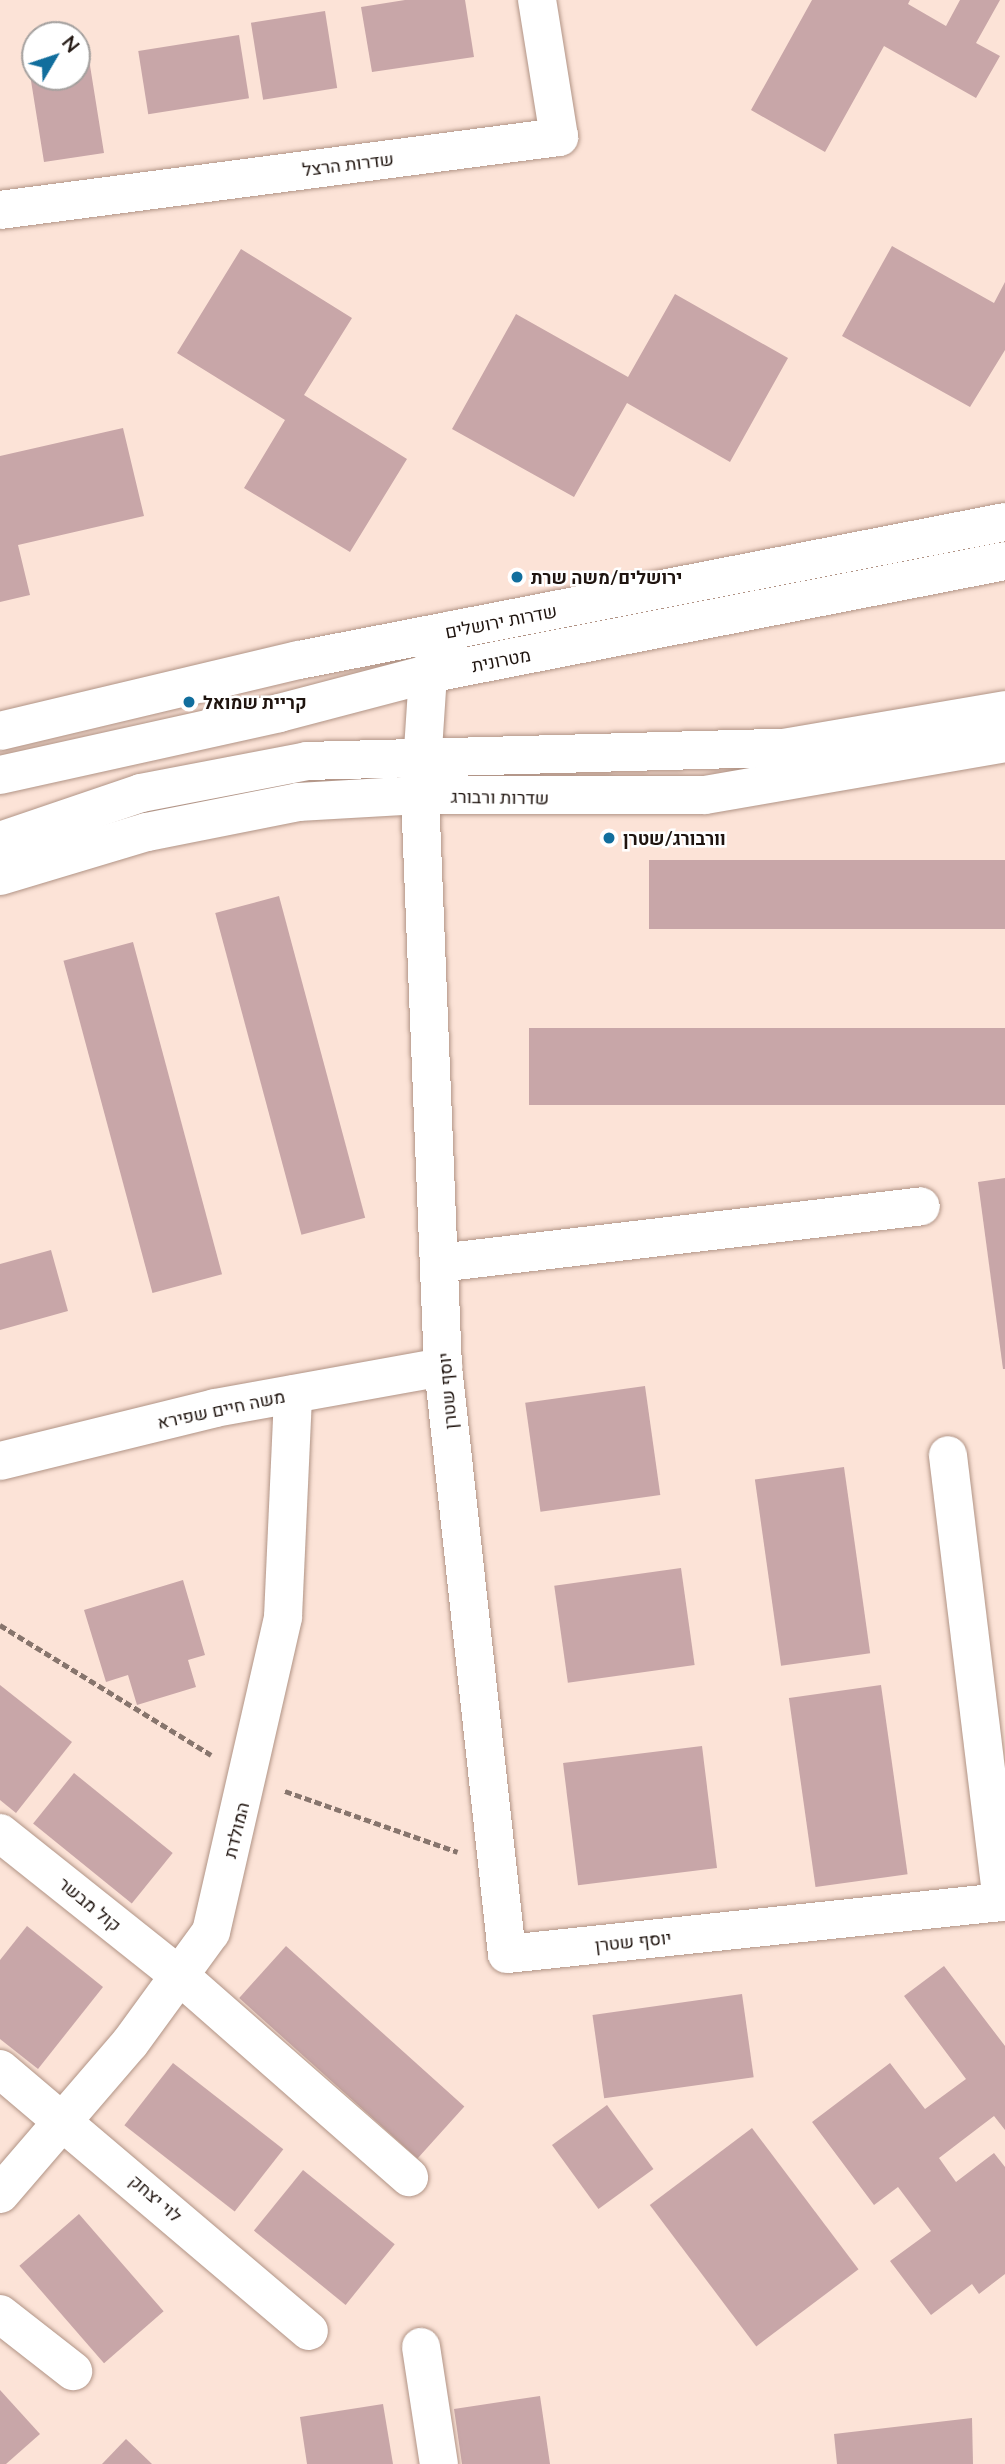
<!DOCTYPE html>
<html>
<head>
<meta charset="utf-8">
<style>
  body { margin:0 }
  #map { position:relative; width:1005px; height:2464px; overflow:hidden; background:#fce3d7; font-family:Lato,Heebo,sans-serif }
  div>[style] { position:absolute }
  .building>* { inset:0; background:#c8a6a8; transform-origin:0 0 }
  .path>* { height:4.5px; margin-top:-2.25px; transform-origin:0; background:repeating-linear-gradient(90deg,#87756d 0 7px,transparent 0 10.5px) }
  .roads { filter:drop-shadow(0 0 2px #b19486) drop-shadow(0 0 2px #b19486) }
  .minor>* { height:38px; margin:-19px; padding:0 19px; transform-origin:19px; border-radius:19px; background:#fff }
  .major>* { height:38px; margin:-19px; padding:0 19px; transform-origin:19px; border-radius:19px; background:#fff }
  .dots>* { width:19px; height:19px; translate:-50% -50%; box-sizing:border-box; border:4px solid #fff; border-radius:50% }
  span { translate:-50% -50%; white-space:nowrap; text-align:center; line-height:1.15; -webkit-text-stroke:5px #fff; paint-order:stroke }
  .street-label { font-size:18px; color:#1f140f }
  .poi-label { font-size:18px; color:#1f140f; font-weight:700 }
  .left { translate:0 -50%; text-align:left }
  .north { position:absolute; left:21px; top:21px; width:70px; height:70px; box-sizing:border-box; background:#fff; border:2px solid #a5a19f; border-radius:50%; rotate:51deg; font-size:19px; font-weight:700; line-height:28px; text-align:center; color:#1f140f }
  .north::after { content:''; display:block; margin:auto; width:24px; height:32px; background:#116e9d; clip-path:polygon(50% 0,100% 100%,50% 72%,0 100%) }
</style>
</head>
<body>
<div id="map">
  <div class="building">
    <i style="clip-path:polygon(405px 0,465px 0,474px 57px,372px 72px,361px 7px)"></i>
    <i style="clip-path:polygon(812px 0,910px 0,908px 4px,946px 26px,960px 0,1000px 0,976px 43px,1000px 56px,976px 98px,884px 46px,825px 152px,751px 110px)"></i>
    <i style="left:325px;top:11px;width:78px;height:75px;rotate:81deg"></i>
    <i style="left:239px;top:35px;width:64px;height:102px;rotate:81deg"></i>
    <i style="clip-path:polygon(88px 53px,104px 153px,44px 162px,28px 62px,35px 61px,35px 77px,77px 77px,77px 55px)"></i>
    <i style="clip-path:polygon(892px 246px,994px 303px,1005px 282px,1005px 350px,970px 407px,842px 336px)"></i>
    <i style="clip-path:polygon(241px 249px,352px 318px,304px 395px,407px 459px,350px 552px,244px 488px,285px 420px,177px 353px)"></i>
    <i style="clip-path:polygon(675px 294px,788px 358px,730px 462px,627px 403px,574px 497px,452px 429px,516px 314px,628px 377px)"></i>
    <i style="clip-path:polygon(123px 428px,144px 516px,18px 545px,30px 595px,0 602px,0 456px)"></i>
    <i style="left:1005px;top:860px;width:69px;height:356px;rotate:90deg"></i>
    <i style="left:279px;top:896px;width:333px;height:66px;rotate:75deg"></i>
    <i style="left:133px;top:942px;width:344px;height:72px;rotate:75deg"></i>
    <i style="left:1005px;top:1028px;width:77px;height:476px;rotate:90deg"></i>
    <i style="clip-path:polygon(1005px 1178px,1005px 1369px,1003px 1369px,978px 1182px)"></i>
    <i style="clip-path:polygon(51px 1250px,68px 1311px,0 1330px,0 1264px)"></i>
    <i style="left:645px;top:1386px;width:110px;height:121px;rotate:82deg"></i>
    <i style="left:844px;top:1467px;width:188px;height:90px;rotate:82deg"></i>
    <i style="left:681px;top:1568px;width:98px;height:128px;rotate:82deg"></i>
    <i style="clip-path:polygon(183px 1580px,205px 1655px,188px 1660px,196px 1687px,137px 1705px,128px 1675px,106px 1682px,84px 1610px)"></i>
    <i style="clip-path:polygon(0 1685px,72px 1742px,16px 1813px,0 1800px)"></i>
    <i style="left:881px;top:1685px;width:191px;height:93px;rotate:82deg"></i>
    <i style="left:702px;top:1746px;width:123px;height:140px;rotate:83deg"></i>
    <i style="left:74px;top:1773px;width:127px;height:65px;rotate:39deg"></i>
    <i style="clip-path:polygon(27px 1926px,103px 1987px,38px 2069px,0 2039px,0 1960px)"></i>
    <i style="left:286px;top:1946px;width:240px;height:70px;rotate:42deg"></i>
    <i style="clip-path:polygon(944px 1966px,1005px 2046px,1005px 2130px,994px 2116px,939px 2158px,956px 2182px,994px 2153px,1005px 2167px,1005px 2274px,979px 2294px,972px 2284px,931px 2315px,890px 2261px,931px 2231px,898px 2187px,874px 2205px,812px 2122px,890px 2063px,925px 2109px,966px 2079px,904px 1996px)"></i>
    <i style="left:742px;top:1994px;width:84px;height:151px;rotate:82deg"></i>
    <i style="left:173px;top:2063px;width:140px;height:79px;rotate:38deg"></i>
    <i style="left:607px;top:2105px;width:79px;height:68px;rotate:54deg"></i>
    <i style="left:752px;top:2128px;width:177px;height:128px;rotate:53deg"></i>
    <i style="left:303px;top:2170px;width:118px;height:78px;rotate:39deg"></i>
    <i style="left:79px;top:2214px;width:129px;height:79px;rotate:49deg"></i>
    <i style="clip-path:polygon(0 2390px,40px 2434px,6px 2464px,0 2464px)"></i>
    <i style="clip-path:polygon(540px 2396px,550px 2464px,462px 2464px,454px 2409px)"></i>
    <i style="clip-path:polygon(383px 2404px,393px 2464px,307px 2464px,300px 2417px)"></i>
    <i style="clip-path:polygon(972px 2418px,973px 2464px,837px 2464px,834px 2434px)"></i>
    <i style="clip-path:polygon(126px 2439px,152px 2464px,102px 2464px)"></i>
  </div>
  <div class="path">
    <i style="left:0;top:1625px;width:248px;rotate:31.6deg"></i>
    <i style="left:285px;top:1791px;width:183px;rotate:19.4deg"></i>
  </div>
  <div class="roads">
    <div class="minor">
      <i style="left:0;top:210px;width:564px;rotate:-7.44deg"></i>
      <i style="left:559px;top:137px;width:139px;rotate:-99.1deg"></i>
      <i style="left:0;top:775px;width:286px;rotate:-12.5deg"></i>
      <i style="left:279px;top:713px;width:154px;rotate:-14.7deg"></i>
      <i style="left:428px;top:674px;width:588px;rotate:-11.08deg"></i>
      <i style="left:420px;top:795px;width:572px;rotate:87.7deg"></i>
      <i style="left:443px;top:1367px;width:590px;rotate:83.78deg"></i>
      <i style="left:507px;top:1954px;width:498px;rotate:-6deg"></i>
      <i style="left:1002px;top:1902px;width:450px;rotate:-96.9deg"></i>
      <i style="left:0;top:841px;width:149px;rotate:-18.8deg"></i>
      <i style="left:141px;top:793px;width:169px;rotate:-10.9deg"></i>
      <i style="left:307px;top:761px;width:476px;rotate:-1.6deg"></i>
      <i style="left:783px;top:748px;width:225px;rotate:-9.7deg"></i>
      <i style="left:439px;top:1263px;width:485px;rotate:-6.7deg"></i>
      <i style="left:0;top:1461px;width:221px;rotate:-13.8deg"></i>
      <i style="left:215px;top:1408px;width:232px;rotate:-10.2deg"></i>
      <i style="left:0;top:1833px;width:230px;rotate:38.5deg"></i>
      <i style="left:180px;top:1976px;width:305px;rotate:41.3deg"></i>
      <i style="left:0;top:2069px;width:405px;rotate:40.3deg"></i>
      <i style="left:0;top:2194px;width:199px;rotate:-49.3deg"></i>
      <i style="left:130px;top:2043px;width:137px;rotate:-53.9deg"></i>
      <i style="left:211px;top:1932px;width:323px;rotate:-77.1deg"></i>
      <i style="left:283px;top:1617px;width:223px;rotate:-87.4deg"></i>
      <i style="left:0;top:2314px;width:93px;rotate:38deg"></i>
      <i style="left:421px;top:2347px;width:118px;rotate:81.3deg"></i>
    </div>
    <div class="major">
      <i style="left:0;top:731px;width:307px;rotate:-13.4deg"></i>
      <i style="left:299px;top:660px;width:719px;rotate:-11.06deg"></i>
      <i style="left:420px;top:795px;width:121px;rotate:-86.2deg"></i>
      <i style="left:428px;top:674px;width:50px;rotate:-61.4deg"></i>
      <i style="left:0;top:876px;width:153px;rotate:-16.7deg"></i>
      <i style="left:147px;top:832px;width:154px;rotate:-11.2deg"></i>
      <i style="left:298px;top:802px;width:122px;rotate:-3.3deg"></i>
      <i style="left:420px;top:795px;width:285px"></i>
      <i style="left:705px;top:795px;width:304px;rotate:-9.8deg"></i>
    </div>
  </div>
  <div class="dots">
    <i style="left:517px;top:577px;background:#116e9d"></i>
    <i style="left:189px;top:702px;background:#116e9d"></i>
    <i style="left:609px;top:838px;background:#116e9d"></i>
  </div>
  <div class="street-label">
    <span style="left:348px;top:164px;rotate:-7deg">שדרות הרצל</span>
    <span style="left:501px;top:621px;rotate:-11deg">שדרות ירושלים</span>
    <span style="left:501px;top:660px;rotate:-11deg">מטרונית</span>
    <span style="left:500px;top:797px;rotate:1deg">שדרות ורבורג</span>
    <span style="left:447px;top:1391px;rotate:-95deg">יוסף שטרן</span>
    <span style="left:221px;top:1409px;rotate:-12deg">משה חיים שפירא</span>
    <span style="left:236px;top:1830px;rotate:-76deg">המולדת</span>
    <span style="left:90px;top:1904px;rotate:39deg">קול מבשר</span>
    <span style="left:633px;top:1941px;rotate:-6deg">יוסף שטרן</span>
    <span style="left:156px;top:2198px;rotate:41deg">לוי יצחק</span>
  </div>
  <div class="poi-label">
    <span class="left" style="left:531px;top:577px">ירושלים/משה שרת</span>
    <span class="left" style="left:203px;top:702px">קריית שמואל</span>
    <span class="left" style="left:623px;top:838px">וורבורג/שטרן</span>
  </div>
  <div class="north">N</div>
</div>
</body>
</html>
